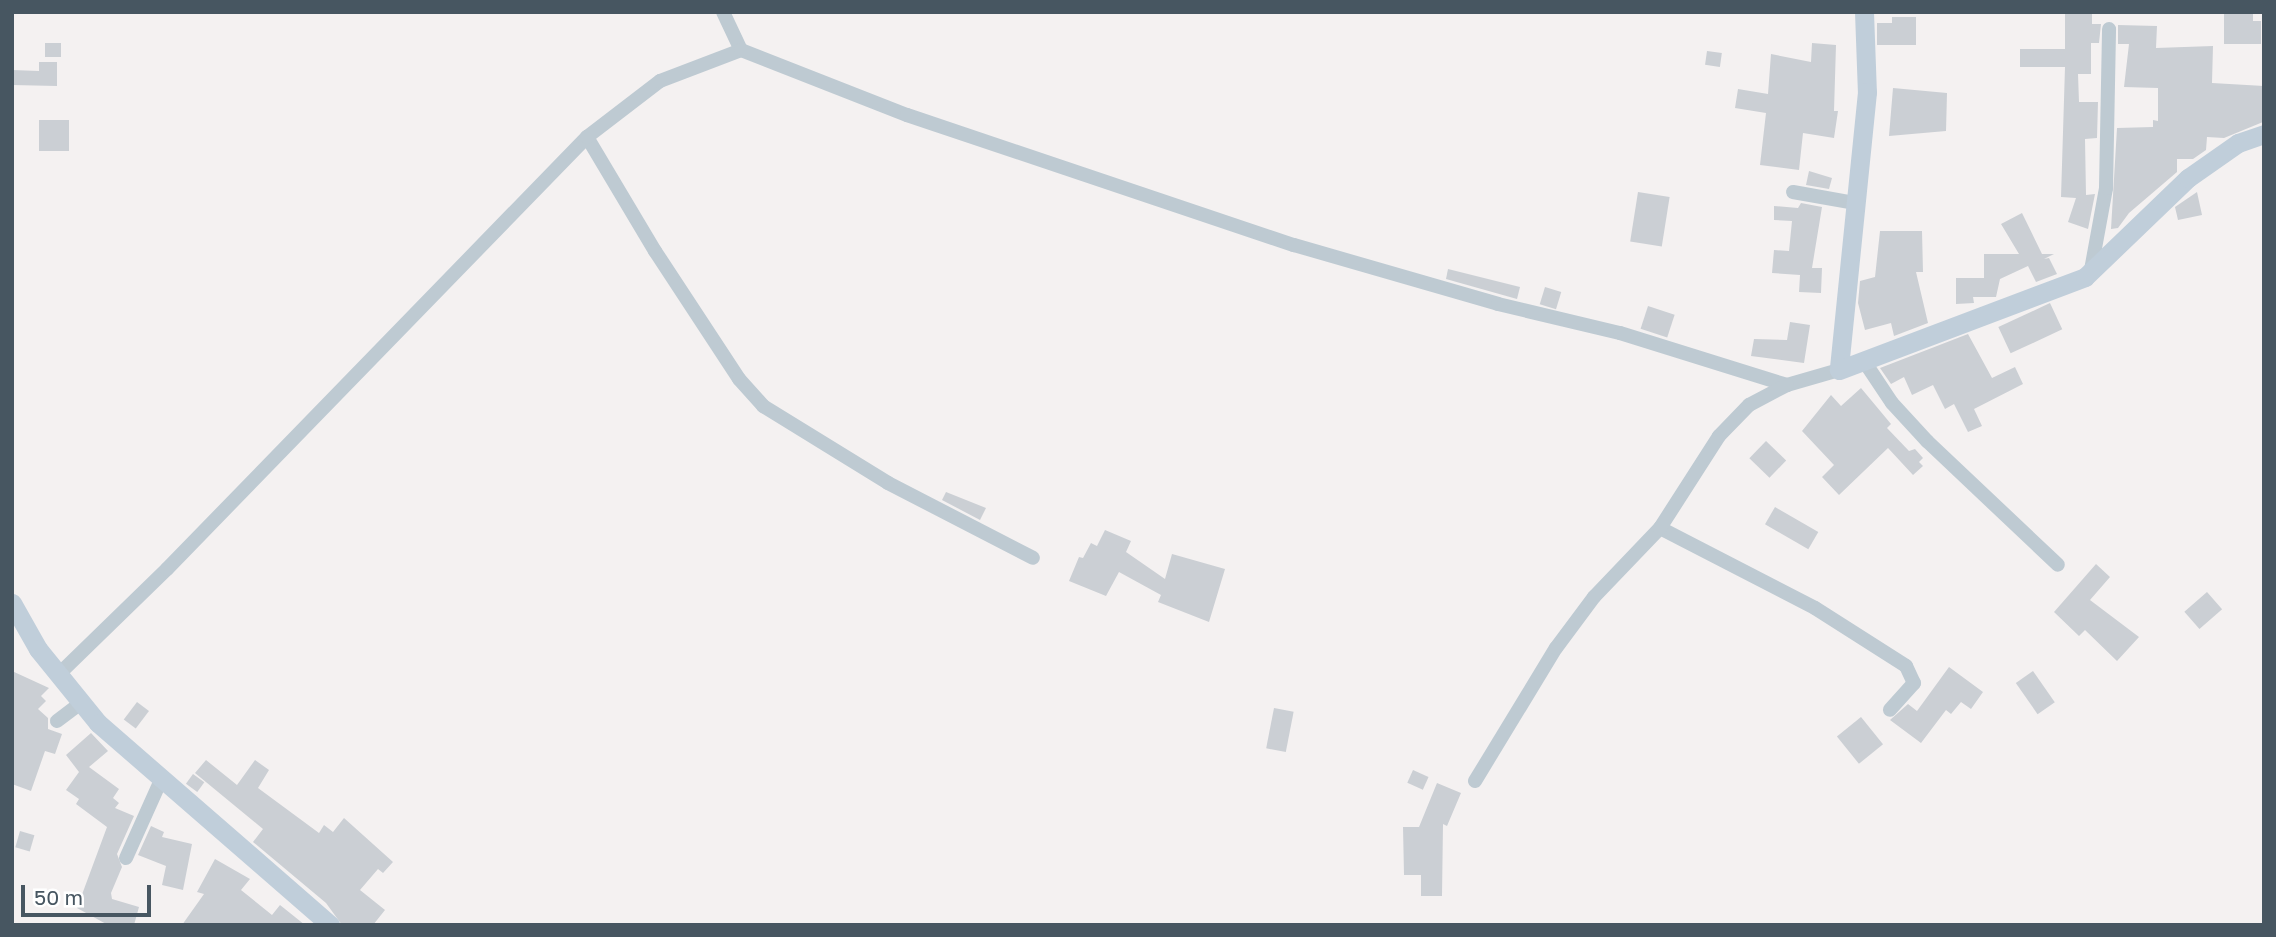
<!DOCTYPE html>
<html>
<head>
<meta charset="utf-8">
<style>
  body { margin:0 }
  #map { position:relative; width:2276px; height:937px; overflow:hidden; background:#f4f1f1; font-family:"Golos Text",sans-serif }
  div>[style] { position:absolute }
  .building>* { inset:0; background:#cbcfd4; transform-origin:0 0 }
  .street>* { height:14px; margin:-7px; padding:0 7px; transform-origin:7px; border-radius:7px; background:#becad2 }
  .secondary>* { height:19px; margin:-9.5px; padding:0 9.5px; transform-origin:9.5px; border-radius:9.5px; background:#c0ceda }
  span { translate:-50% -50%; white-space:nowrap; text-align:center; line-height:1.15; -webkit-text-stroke:5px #fff; paint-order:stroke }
  .frame { position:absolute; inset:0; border:14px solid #475661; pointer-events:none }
  .scale { position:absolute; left:21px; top:885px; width:130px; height:32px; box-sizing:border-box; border:4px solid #475661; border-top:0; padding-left:9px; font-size:21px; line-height:24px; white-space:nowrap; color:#475661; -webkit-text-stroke:5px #fff; paint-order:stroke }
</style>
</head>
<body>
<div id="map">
  <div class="building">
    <i style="clip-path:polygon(2065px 12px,2092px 13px,2092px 24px,2101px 24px,2099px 43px,2091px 43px,2091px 74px,2078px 74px,2079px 102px,2098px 102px,2097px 138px,2085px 139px,2086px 195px,2095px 194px,2088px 229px,2068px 222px,2076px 198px,2061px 197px,2065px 67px,2020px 67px,2020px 49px,2065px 49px)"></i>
    <i style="clip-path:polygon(2224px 12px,2253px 12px,2253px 21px,2261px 21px,2261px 44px,2224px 44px)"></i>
    <i style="clip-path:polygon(1892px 17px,1916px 17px,1916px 45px,1877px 45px,1877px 23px,1892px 23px)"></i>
    <i style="clip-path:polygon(2118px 25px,2157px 26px,2156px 48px,2213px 46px,2212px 83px,2264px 86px,2264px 103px,2263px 122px,2224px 138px,2207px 137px,2206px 150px,2193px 159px,2177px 159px,2177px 172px,2129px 213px,2118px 228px,2111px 229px,2117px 128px,2153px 127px,2153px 120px,2158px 121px,2158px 88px,2124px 87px,2129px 44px,2118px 44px)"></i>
    <i style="left:45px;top:43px;width:16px;height:14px"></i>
    <i style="clip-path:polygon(1812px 43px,1836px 45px,1834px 111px,1838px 111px,1834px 138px,1803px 133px,1799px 170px,1760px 165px,1766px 113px,1735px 108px,1738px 89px,1768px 94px,1771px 54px,1811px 62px)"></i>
    <i style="left:1707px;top:51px;width:15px;height:14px;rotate:8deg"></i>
    <i style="clip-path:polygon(39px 62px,57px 62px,57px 86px,12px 85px,12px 70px,39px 71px)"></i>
    <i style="clip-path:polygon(1893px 88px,1947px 93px,1946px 131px,1889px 136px)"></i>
    <i style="left:39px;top:120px;width:30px;height:31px"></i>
    <i style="clip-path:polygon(1809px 171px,1832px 178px,1829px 189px,1806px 185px)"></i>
    <i style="left:1638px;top:192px;width:32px;height:50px;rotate:9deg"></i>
    <i style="clip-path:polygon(2197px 192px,2202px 215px,2178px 220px,2175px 207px)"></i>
    <i style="clip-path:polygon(1801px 203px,1822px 207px,1812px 268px,1822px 268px,1821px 293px,1799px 292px,1800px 275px,1772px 273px,1774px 250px,1789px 251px,1792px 221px,1774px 220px,1774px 206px,1798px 208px)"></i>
    <i style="clip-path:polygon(2022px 213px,2042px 254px,2054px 254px,2044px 259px,2049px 258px,2057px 274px,2036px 282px,2028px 266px,2000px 279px,1996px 297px,1973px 297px,1974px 303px,1956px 304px,1956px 278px,1984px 278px,1984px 254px,2019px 254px,2001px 224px)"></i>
    <i style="clip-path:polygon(1880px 231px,1922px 231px,1923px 272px,1916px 272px,1928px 323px,1894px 336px,1891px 323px,1865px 330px,1858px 303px,1860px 281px,1875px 277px)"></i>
    <i style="clip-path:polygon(1448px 269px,1520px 287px,1517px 299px,1446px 279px)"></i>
    <i style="left:1545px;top:287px;width:17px;height:18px;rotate:17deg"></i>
    <i style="left:2050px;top:303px;width:29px;height:57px;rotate:65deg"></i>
    <i style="left:1648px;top:306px;width:28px;height:24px;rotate:18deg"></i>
    <i style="clip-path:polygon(1790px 322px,1810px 325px,1804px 363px,1751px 356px,1754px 339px,1787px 340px)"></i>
    <i style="clip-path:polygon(1968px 334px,1992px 378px,2015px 367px,2023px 384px,1974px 409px,1982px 426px,1968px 432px,1954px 404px,1945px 409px,1933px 385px,1912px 395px,1904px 377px,1891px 384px,1880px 368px)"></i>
    <i style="clip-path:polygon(1861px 388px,1891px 424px,1887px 428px,1909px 451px,1915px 449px,1923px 458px,1919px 462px,1923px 466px,1913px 475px,1888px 448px,1839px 495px,1822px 477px,1834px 465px,1802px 431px,1831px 395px,1841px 406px)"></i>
    <i style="left:1766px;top:441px;width:28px;height:24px;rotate:44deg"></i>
    <i style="clip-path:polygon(946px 492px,986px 508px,980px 520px,942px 500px)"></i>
    <i style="left:1775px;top:507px;width:50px;height:20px;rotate:30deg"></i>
    <i style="clip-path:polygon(1105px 530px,1131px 541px,1126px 552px,1165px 579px,1172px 554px,1225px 569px,1209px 622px,1158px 602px,1161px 595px,1119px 572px,1106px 596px,1069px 581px,1079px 557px,1083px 558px,1091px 543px,1097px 546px)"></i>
    <i style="clip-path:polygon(2096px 564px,2110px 577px,2090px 600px,2139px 637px,2117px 661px,2085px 630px,2079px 636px,2054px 612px)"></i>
    <i style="left:2207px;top:592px;width:23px;height:30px;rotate:49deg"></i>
    <i style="clip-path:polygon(1949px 667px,1983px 692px,1971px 709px,1961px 702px,1951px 714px,1946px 710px,1921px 743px,1890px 720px,1908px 704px,1917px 711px)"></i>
    <i style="clip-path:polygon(12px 671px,49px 688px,41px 696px,46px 701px,38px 709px,48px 718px,48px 729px,62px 734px,55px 754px,45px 751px,31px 791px,12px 784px)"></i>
    <i style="left:2033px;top:671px;width:38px;height:21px;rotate:55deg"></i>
    <i style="left:137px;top:702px;width:15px;height:22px;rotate:37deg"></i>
    <i style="left:1274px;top:708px;width:20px;height:41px;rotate:11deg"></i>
    <i style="left:1861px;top:717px;width:35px;height:31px;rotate:51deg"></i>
    <i style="clip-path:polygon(91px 733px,108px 751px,89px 767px,119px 789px,113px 798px,119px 803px,115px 808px,134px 816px,117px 854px,122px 867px,111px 893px,112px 899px,139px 907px,134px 925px,108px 925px,77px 908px,107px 827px,76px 804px,79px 799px,66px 790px,79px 772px,66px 755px)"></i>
    <i style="clip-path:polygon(206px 760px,237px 785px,255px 760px,269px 770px,258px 788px,319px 833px,324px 825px,333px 832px,344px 818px,393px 862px,383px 873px,378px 869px,360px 890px,385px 910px,373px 925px,342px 925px,326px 903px,253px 842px,263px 829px,195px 773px)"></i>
    <i style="left:1413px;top:770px;width:17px;height:14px;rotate:24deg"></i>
    <i style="left:193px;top:774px;width:14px;height:12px;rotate:36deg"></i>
    <i style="clip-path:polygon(1437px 783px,1461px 793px,1447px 826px,1443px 824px,1442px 896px,1421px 896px,1421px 875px,1404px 875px,1403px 827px,1419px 827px)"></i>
    <i style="clip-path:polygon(151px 826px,164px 832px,162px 837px,192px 844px,183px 890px,162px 885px,166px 866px,138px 855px)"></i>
    <i style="left:20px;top:831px;width:15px;height:17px;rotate:16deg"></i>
    <i style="clip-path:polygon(215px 859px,250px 879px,241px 890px,272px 915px,280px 905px,305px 925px,182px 925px,204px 894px,197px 892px)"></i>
  </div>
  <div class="street">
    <i style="left:723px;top:12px;width:42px;rotate:64.7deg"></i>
    <i style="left:587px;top:137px;width:133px;rotate:59.2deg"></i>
    <i style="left:655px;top:251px;width:153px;rotate:56.7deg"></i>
    <i style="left:739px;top:379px;width:36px;rotate:48deg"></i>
    <i style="left:763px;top:406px;width:147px;rotate:31.6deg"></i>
    <i style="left:888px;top:483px;width:163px;rotate:27.3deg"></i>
    <i style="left:1793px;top:192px;width:62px;rotate:10.2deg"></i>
    <i style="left:2091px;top:270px;width:83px;rotate:-79.6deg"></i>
    <i style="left:2106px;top:188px;width:159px;rotate:-88.9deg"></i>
    <i style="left:1864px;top:361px;width:50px;rotate:56.3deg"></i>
    <i style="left:1892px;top:403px;width:52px;rotate:47.4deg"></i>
    <i style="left:1927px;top:441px;width:180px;rotate:43.4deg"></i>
    <i style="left:1660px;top:528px;width:174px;rotate:27.3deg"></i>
    <i style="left:1815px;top:608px;width:108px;rotate:32.5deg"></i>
    <i style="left:1906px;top:666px;width:19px;rotate:65deg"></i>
    <i style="left:1914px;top:683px;width:36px;rotate:132deg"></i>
    <i style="left:58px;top:675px;width:152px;rotate:-44.2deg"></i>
    <i style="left:167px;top:569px;width:603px;rotate:-45.81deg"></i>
    <i style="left:587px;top:137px;width:92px;rotate:-37.5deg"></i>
    <i style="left:660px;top:81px;width:87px;rotate:-20.9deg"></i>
    <i style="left:741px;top:50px;width:178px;rotate:21.4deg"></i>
    <i style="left:907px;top:115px;width:408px;rotate:18.6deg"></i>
    <i style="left:1294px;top:245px;width:212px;rotate:16.1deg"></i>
    <i style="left:1498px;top:304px;width:125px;rotate:13.4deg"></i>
    <i style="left:1620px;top:333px;width:175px;rotate:17.3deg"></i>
    <i style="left:1787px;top:385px;width:54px;rotate:-16.1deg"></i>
    <i style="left:57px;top:721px;width:30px;rotate:-37deg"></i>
    <i style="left:1475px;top:781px;width:156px;rotate:-58.7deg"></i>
    <i style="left:1556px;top:648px;width:64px;rotate:-53.3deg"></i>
    <i style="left:1594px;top:597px;width:95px;rotate:-46.3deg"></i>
    <i style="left:1660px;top:528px;width:109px;rotate:-57.3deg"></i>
    <i style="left:1719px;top:436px;width:43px;rotate:-45.9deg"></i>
    <i style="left:1749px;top:405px;width:43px;rotate:-27.8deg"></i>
    <i style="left:126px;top:858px;width:85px;rotate:-65.8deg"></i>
  </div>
  <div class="secondary">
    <i style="left:1864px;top:12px;width:80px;rotate:87.9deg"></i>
    <i style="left:1867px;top:92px;width:279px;rotate:95.8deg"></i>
    <i style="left:1839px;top:370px;width:263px;rotate:-20.7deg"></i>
    <i style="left:2085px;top:277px;width:143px;rotate:-43.9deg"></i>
    <i style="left:2188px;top:178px;width:61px;rotate:-35deg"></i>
    <i style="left:2238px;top:143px;width:28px;rotate:-19deg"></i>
    <i style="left:12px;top:603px;width:53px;rotate:60.5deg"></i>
    <i style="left:38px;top:649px;width:95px;rotate:51deg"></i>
    <i style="left:98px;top:723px;width:308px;rotate:41deg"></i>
  </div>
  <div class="frame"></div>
  <div class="scale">50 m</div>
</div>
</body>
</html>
